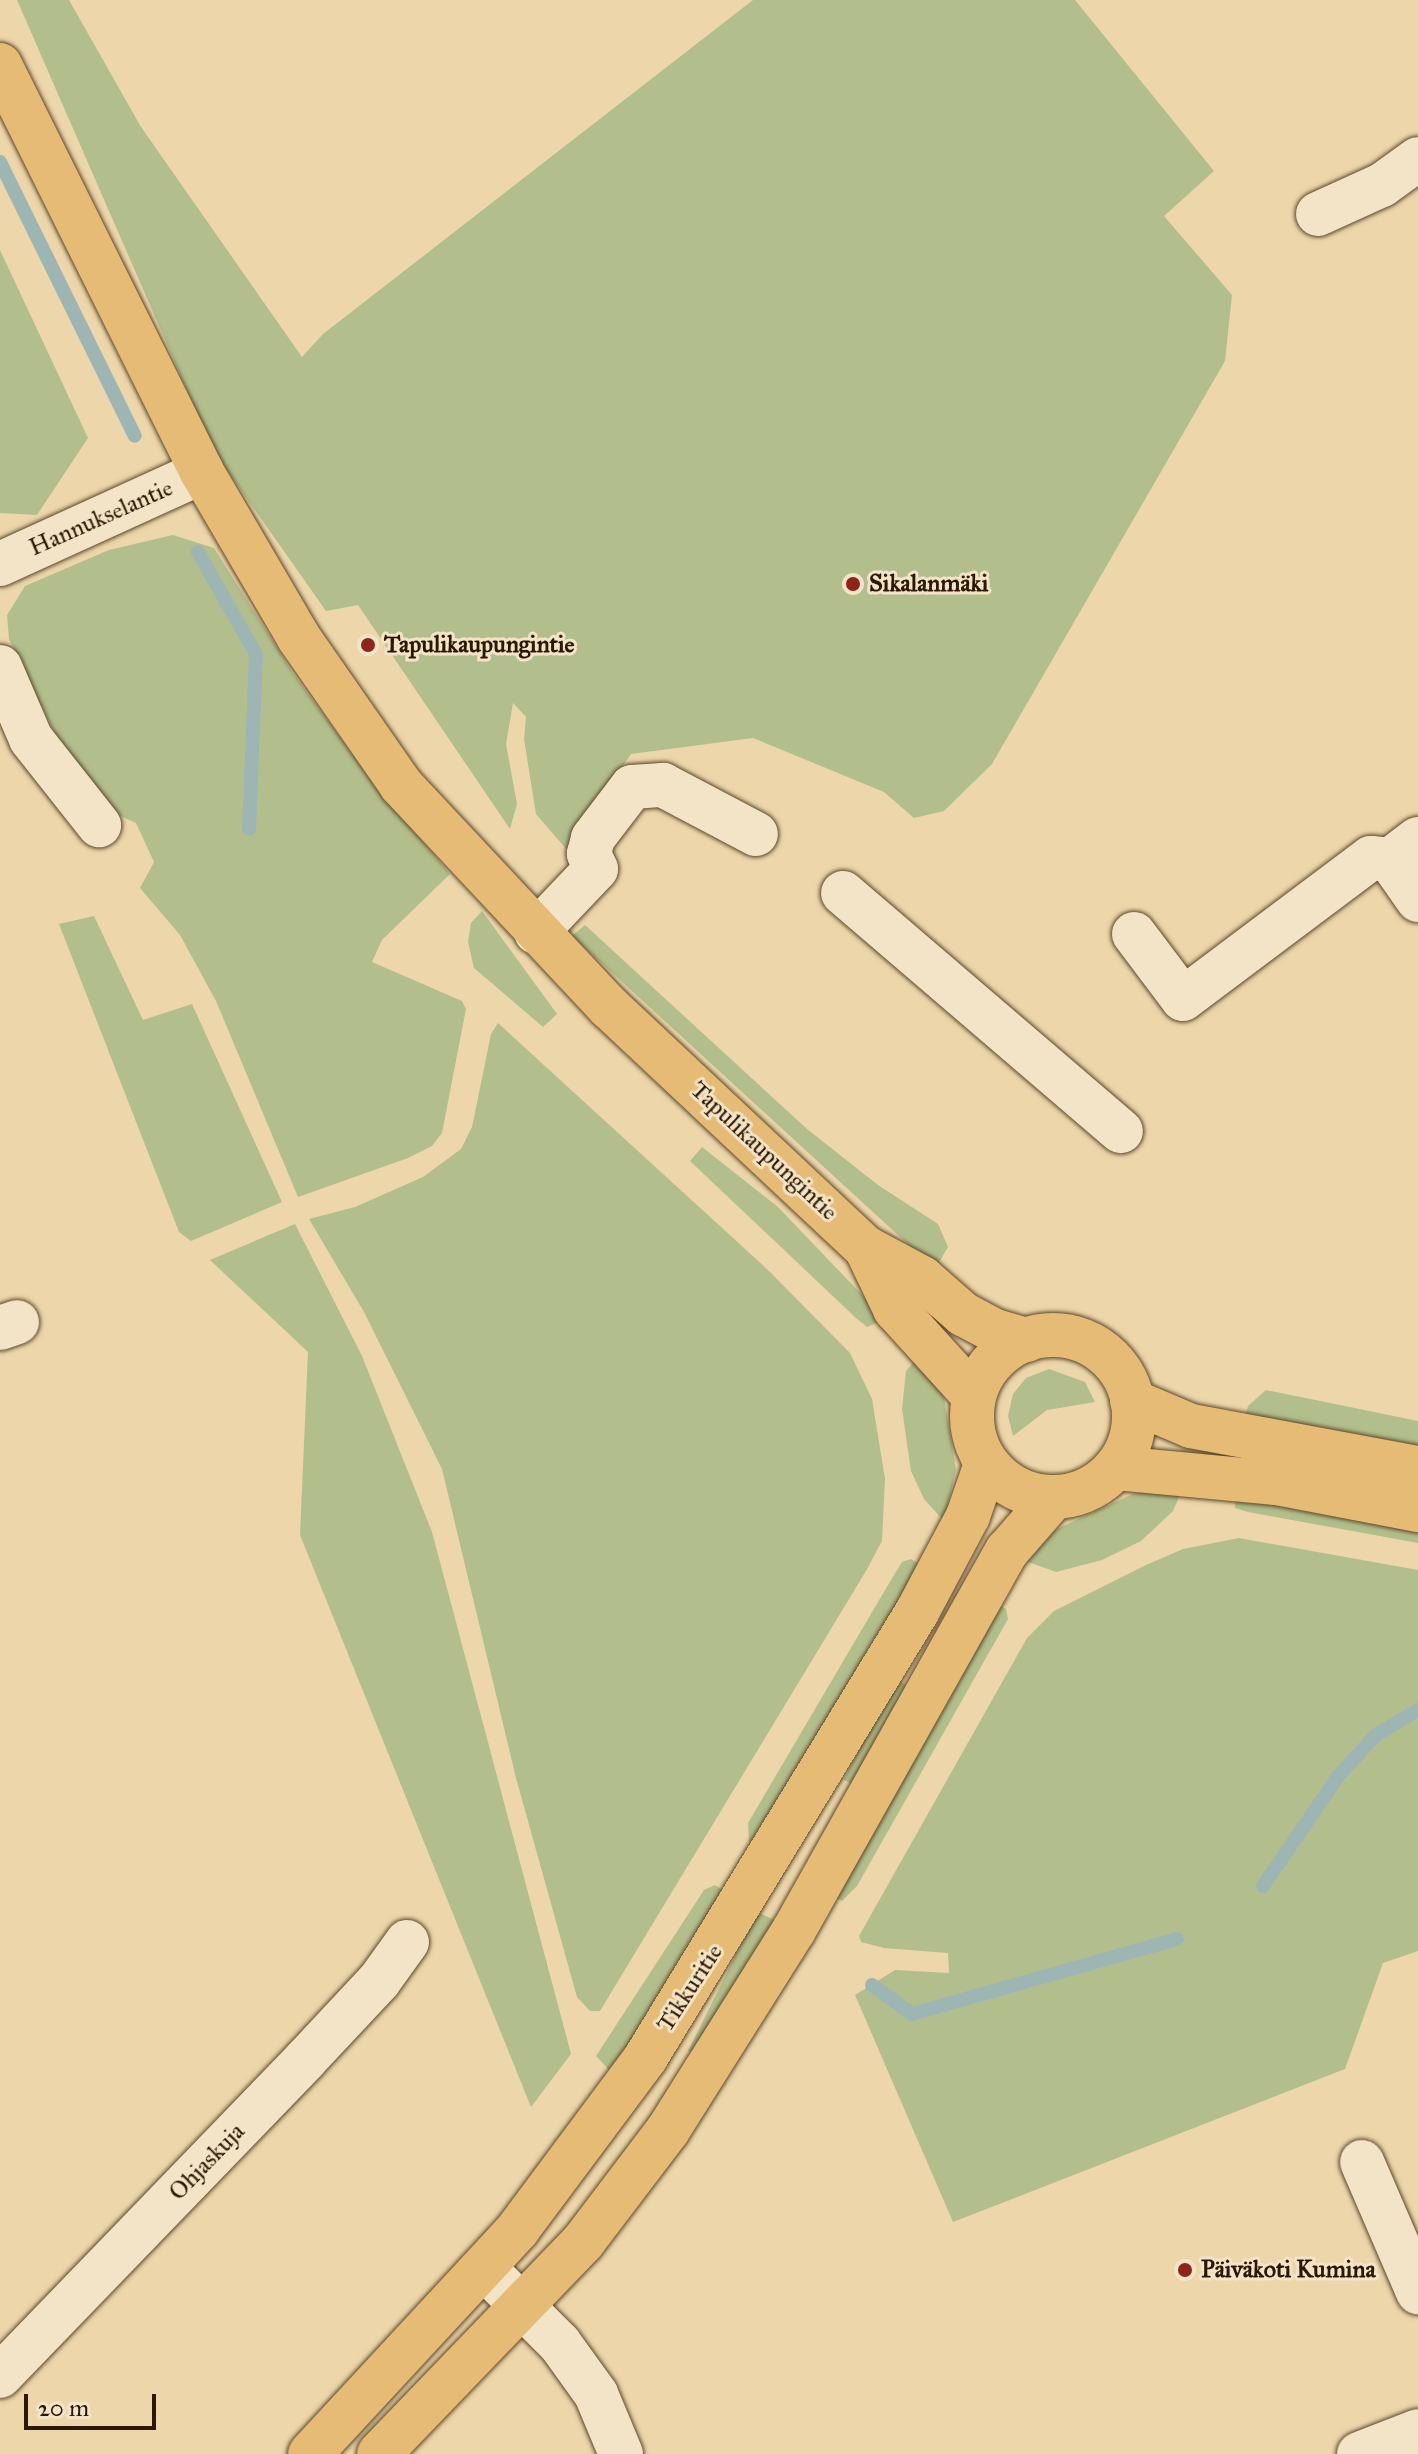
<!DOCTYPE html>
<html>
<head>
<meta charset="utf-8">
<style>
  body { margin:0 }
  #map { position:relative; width:1418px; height:2454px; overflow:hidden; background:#ecd6aa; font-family:"IM FELL Great Primer",serif }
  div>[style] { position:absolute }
  .green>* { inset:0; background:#b2bf8d; transform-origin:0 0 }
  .stream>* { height:14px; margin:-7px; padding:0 7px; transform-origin:7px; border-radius:7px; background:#9db6b4 }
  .roads { filter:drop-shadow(0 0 2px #5c472a) drop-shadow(0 0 2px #5c472a) }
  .minor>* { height:44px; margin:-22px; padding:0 22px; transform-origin:22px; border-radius:22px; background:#f3e4c8 }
  .major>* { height:44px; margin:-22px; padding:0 22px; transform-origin:22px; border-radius:22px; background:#e6bb75 }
  .major>.ring { margin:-22px; padding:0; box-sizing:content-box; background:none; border:44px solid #e6bb75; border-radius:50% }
  .dots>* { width:22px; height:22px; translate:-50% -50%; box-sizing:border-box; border:4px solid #f3e4c8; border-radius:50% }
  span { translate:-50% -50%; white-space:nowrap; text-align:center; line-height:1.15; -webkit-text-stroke:6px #f3e4c8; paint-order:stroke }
  .street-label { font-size:24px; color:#2c1700 }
  .poi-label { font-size:24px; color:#2c1700; font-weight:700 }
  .left { translate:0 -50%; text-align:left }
  .scale { position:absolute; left:24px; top:2394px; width:132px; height:36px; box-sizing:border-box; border:4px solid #2c1700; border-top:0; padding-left:10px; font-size:24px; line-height:28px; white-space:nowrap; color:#2c1700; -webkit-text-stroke:6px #f3e4c8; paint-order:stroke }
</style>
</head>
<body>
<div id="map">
  <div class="green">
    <i style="clip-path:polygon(17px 0,69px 0,141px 127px,302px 357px,323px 334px,753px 0,1075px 0,1214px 171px,1164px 216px,1232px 295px,1225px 361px,992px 764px,944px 811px,914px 818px,884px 792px,753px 738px,631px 754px,574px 837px,574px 858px,536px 814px,524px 739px,526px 717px,513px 703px,506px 744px,517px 804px,510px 829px,358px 605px,326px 611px,214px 452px)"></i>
    <i style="clip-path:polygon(0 250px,88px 438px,37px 515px,0 513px)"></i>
    <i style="clip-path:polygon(173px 535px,214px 548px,293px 673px,371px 780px,450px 874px,382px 940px,372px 962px,462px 1001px,466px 1009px,442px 1133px,432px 1146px,408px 1158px,298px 1197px,216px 1001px,180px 935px,140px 888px,154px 862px,136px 823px,110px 811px,66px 756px,9px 639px,7px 615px,25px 586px,109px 550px)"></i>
    <i style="clip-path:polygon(482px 911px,557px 1014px,543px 1027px,474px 968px,468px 942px,471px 923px)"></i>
    <i style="clip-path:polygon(94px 916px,143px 1020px,192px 1004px,282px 1202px,191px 1241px,179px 1232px,59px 924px)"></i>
    <i style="clip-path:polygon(585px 925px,807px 1129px,878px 1185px,938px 1224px,948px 1247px,935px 1269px,572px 936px)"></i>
    <i style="clip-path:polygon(498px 1023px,767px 1269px,850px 1353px,872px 1399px,885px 1479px,882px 1541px,866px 1571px,600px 2011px,590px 2011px,577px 1997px,516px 1778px,442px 1469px,364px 1312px,309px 1219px,355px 1207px,423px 1177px,461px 1149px,472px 1127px,491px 1034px)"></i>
    <i style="clip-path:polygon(702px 1147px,778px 1207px,885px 1319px,867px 1327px,856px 1318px,690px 1161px)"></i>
    <i style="clip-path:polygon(295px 1224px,362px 1356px,432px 1532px,571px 2054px,531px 2107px,300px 1535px,308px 1352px,210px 1260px)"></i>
    <i style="clip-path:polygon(920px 1355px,943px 1391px,956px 1470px,944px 1521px,924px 1499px,911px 1471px,902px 1409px,906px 1371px)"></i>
    <i style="clip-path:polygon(1049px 1369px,1085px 1382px,1095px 1402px,1047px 1410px,1013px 1436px,1008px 1416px,1013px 1394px,1026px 1378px)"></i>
    <i style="clip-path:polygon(1266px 1390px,1418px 1421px,1418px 1452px,1243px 1423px,1248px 1406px)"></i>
    <i style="clip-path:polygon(1166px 1488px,1183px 1488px,1173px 1511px,1141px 1541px,1102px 1560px,1056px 1572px,1020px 1559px,1037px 1538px,1133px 1494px)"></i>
    <i style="clip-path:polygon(1235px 1492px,1418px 1522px,1418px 1543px,1248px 1512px,1235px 1508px)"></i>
    <i style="clip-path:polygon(1239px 1538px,1418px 1570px,1418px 1951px,1383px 1963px,1345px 2069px,953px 2222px,855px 1995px,895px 1970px,949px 1973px,948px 1953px,884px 1948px,861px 1942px,859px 1936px,1027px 1638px,1054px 1611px,1146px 1565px,1183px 1549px)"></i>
    <i style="clip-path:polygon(911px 1559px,926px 1568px,759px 1852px,749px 1841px,748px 1823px,888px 1585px,902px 1562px)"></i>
    <i style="clip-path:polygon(995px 1603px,1006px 1609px,1008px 1619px,857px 1886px,842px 1901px,831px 1895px)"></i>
    <i style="left:895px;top:1679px;width:22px;height:113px;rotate:27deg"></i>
    <i style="clip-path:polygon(715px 1885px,732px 1896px,615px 2076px,596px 2056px,704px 1890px)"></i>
    <i style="clip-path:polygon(757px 1912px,782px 1923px,700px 2056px,688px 2051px)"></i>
  </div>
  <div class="stream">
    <i style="left:0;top:162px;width:305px;rotate:63.8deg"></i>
    <i style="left:198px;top:552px;width:117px;rotate:60.4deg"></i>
    <i style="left:256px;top:654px;width:175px;rotate:92.3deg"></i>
    <i style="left:1263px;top:1886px;width:135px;rotate:-55.6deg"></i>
    <i style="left:1339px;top:1775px;width:54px;rotate:-47.2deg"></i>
    <i style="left:1376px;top:1735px;width:49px;rotate:-30.8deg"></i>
    <i style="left:872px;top:1985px;width:49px;rotate:35.9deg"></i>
    <i style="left:912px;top:2014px;width:275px;rotate:-15.8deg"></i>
  </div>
  <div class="roads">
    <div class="minor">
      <i style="left:1318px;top:214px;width:70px;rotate:-24.4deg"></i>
      <i style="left:1382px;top:185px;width:44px;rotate:-35.8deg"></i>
      <i style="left:0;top:564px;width:222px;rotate:-24.5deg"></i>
      <i style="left:0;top:667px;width:78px;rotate:66.7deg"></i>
      <i style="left:31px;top:739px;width:110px;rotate:51.7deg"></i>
      <i style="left:1390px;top:860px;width:49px;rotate:55deg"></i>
      <i style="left:843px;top:893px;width:366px;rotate:40.6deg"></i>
      <i style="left:536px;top:932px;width:87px;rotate:-46.4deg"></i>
      <i style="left:596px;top:869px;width:17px;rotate:-115deg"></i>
      <i style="left:589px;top:854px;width:16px;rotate:-76deg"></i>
      <i style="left:593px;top:838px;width:64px;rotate:-52.6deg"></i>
      <i style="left:632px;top:787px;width:31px;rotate:-4deg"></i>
      <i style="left:663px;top:785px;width:105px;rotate:27.8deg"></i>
      <i style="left:1134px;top:934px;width:81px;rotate:53deg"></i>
      <i style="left:1183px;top:999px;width:235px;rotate:-36.9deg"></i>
      <i style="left:1371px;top:858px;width:19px;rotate:6deg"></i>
      <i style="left:1390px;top:860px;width:35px;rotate:-37deg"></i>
      <i style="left:0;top:1328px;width:18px;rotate:-19deg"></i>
      <i style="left:1362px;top:2162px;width:142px;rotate:66.7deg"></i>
      <i style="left:484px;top:2268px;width:107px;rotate:45deg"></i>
      <i style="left:560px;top:2344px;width:62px;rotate:54.2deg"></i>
      <i style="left:596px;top:2394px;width:65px;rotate:67.4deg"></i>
      <i style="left:0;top:2376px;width:439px;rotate:-46deg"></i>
      <i style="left:305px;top:2060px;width:108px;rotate:-46.9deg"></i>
      <i style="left:379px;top:1981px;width:48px;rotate:-54.3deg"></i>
      <i style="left:1359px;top:2454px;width:63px;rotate:-21.3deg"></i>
    </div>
    <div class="major">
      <i style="left:0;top:65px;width:454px;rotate:63.6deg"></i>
      <i style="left:202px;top:472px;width:192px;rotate:59.7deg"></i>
      <i style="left:299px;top:638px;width:179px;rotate:55.2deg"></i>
      <i style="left:401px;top:785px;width:304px;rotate:46.9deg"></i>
      <i style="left:609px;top:1007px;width:352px;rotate:43.2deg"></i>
      <i style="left:866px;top:1248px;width:64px;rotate:28.2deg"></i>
      <i style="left:922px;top:1278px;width:55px;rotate:41.3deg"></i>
      <i style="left:963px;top:1314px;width:36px;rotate:28deg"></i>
      <i style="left:995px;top:1331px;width:33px;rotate:16deg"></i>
      <i style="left:866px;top:1248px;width:68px;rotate:64.6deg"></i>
      <i style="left:895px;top:1309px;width:115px;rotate:47.8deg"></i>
      <i class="ring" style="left:972px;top:1335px;width:118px;height:118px"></i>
      <i style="left:1132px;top:1401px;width:64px;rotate:23deg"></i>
      <i style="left:1191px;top:1426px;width:231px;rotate:10.5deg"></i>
      <i style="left:1116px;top:1468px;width:161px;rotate:5.4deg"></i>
      <i style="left:1276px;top:1483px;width:145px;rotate:10.8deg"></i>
      <i style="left:310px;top:2454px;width:306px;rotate:-47.2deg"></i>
      <i style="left:518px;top:2229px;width:214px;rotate:-53.3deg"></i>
      <i style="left:646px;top:2057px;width:521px;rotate:-58.66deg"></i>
      <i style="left:917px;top:1612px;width:109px;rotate:-62deg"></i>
      <i style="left:968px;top:1516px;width:55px;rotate:-70.9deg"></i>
      <i style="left:379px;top:2454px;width:294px;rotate:-46.1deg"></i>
      <i style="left:583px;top:2242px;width:141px;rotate:-52.8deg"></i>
      <i style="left:668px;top:2130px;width:236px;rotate:-57.8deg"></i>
      <i style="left:794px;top:1930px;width:435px;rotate:-60.7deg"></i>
      <i style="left:1007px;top:1551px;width:70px;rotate:-49deg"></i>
    </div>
  </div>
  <div class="dots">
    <i style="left:853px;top:584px;background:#8f2418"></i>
    <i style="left:368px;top:645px;background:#8f2418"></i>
    <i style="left:1185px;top:2270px;background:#8f2418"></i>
  </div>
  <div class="street-label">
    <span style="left:101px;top:518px;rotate:-24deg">Hannukselantie</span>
    <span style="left:764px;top:1151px;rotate:43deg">Tapulikaupungintie</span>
    <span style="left:690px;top:1988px;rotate:-57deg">Tikkuritie</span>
    <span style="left:207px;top:2162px;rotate:-46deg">Ohjaskuja</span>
  </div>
  <div class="poi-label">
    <span class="left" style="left:869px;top:584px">Sikalanmäki</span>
    <span class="left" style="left:384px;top:645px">Tapulikaupungintie</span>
    <span class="left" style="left:1201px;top:2270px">Päiväkoti Kumina</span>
  </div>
  <div class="scale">20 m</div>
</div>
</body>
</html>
